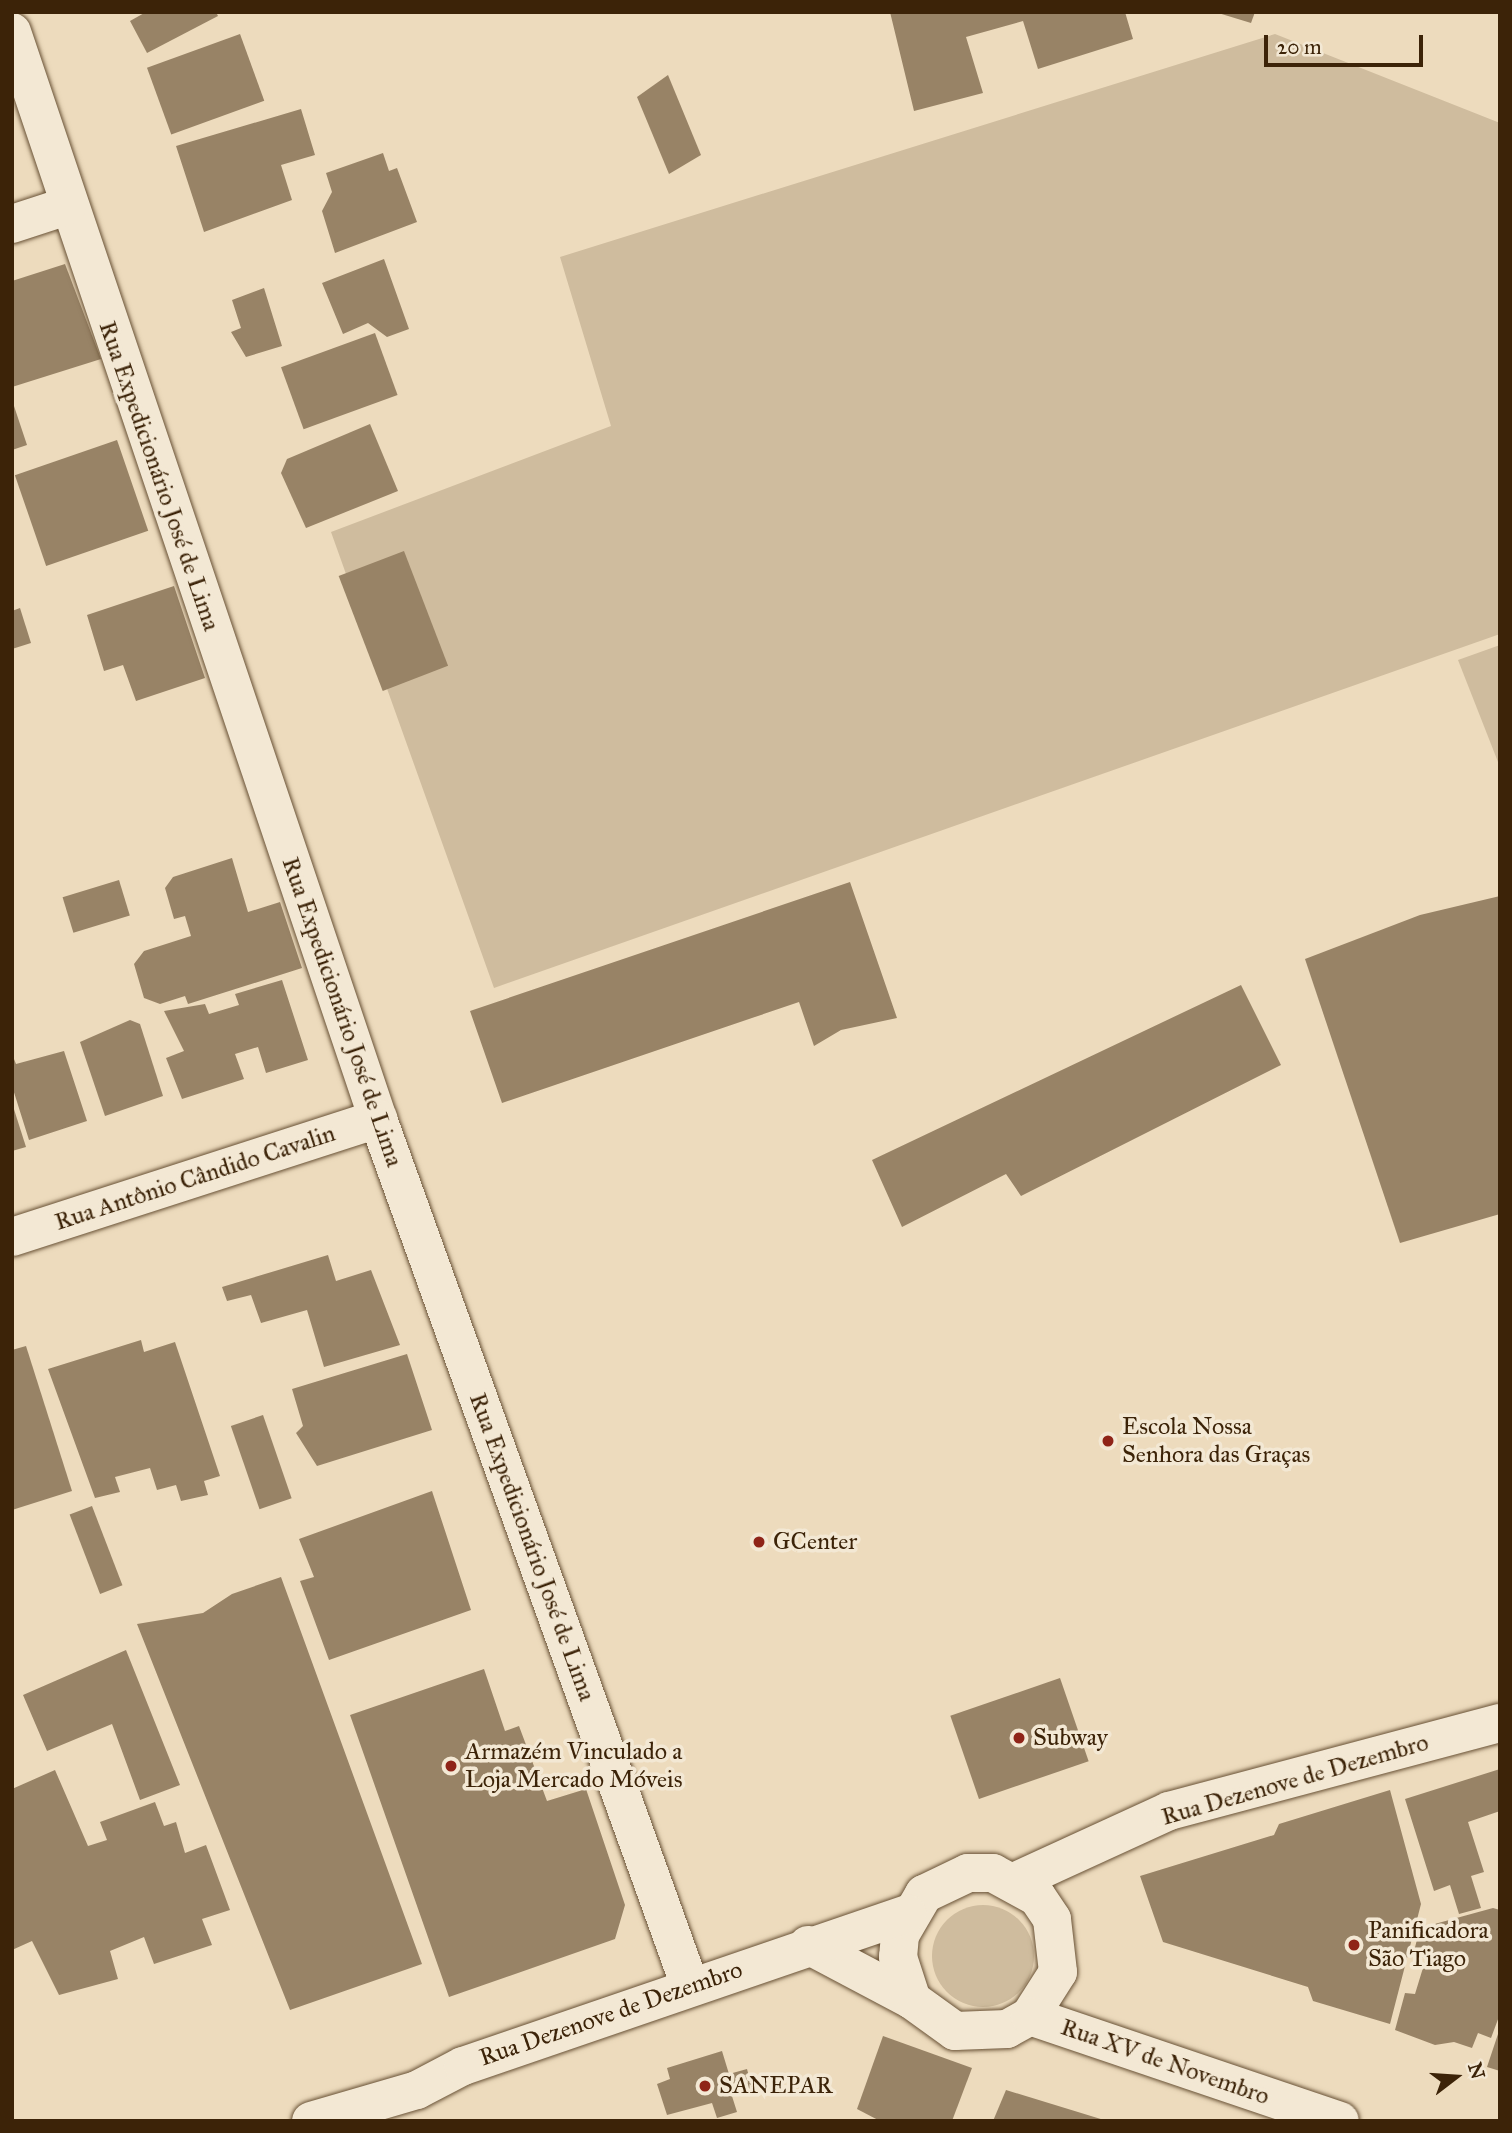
<!DOCTYPE html>
<html>
<head>
<meta charset="utf-8">
<style>
  body { margin:0 }
  #map { position:relative; width:1512px; height:2133px; overflow:hidden; background:#eddbbd; font-family:"IM FELL Great Primer",serif }
  div>[style] { position:absolute }
  .green>* { inset:0; background:#cfbc9e }
  .round { border-radius:50% }
  .building>* { inset:0; background:#988366; transform-origin:0 0 }
  .roads { filter:drop-shadow(0 0 2px #685135) drop-shadow(0 0 2px #685135) }
  .street>* { height:38px; margin:-19px; padding:0 19px; transform-origin:19px; border-radius:19px; background:#f3e8d4 }
  .secondary>* { height:38px; margin:-19px; padding:0 19px; transform-origin:19px; border-radius:19px; background:#f3e8d4 }
  .dots>* { width:19px; height:19px; translate:-50% -50%; box-sizing:border-box; border:4px solid #f3e8d4; border-radius:50% }
  span { translate:-50% -50%; white-space:nowrap; text-align:center; line-height:1.15; -webkit-text-stroke:7px #f3e8d4; paint-order:stroke }
  .street-label { font-size:24px; color:#3c2308 }
  .poi-label { font-size:24px; color:#3c2308 }
  .left { translate:0 -50%; text-align:left }
  .frame { position:absolute; inset:0; border:14px solid #3c2308; pointer-events:none }
  .north { position:absolute; left:1421px; top:2042px; width:70px; height:70px; -webkit-text-stroke:5px #f3e8d4; paint-order:stroke; rotate:73deg; font-size:19px; font-weight:700; line-height:28px; text-align:center; color:#3c2308 }
  .north::after { content:''; display:block; margin:auto; width:24px; height:32px; background:#3c2308; clip-path:polygon(50% 0,100% 100%,50% 72%,0 100%) }
  .scale { position:absolute; left:1264px; top:35px; width:159px; height:32px; box-sizing:border-box; border:4px solid #3c2308; border-top:0; padding-left:9px; font-size:21px; line-height:24px; white-space:nowrap; color:#3c2308; -webkit-text-stroke:5px #f3e8d4; paint-order:stroke }
</style>
</head>
<body>
<div id="map">
  <div class="green">
    <i style="clip-path:polygon(1275px 34px,1500px 123px,1500px 634px,494px 988px,331px 532px,611px 426px,560px 257px)"></i>
    <i style="clip-path:polygon(1500px 645px,1500px 767px,1458px 660px)"></i>
    <i class="round" style="left:932px;top:1905px;width:102px;height:102px"></i>
  </div>
  <div class="building">
    <i style="clip-path:polygon(146px 12px,216px 12px,218px 16px,147px 53px,130px 21px)"></i>
    <i style="clip-path:polygon(890px 12px,1125px 12px,1133px 39px,1038px 69px,1023px 21px,966px 37px,983px 93px,914px 111px)"></i>
    <i style="clip-path:polygon(1215px 12px,1255px 12px,1251px 23px)"></i>
    <i style="left:240px;top:34px;width:71px;height:99px;rotate:70deg"></i>
    <i style="clip-path:polygon(668px 75px,701px 155px,669px 174px,637px 97px)"></i>
    <i style="clip-path:polygon(301px 109px,315px 155px,281px 165px,292px 200px,204px 232px,176px 146px)"></i>
    <i style="clip-path:polygon(383px 153px,389px 171px,397px 168px,417px 222px,335px 253px,322px 211px,332px 192px,326px 173px)"></i>
    <i style="clip-path:polygon(384px 259px,409px 329px,387px 337px,368px 323px,343px 334px,322px 283px)"></i>
    <i style="clip-path:polygon(65px 264px,101px 359px,12px 387px,12px 281px)"></i>
    <i style="clip-path:polygon(264px 288px,282px 346px,246px 357px,231px 332px,241px 328px,232px 300px)"></i>
    <i style="left:375px;top:333px;width:66px;height:100px;rotate:70deg"></i>
    <i style="clip-path:polygon(12px 400px,27px 445px,12px 450px)"></i>
    <i style="clip-path:polygon(370px 424px,398px 491px,306px 528px,281px 473px,287px 459px)"></i>
    <i style="left:117px;top:440px;width:96px;height:108px;rotate:71deg"></i>
    <i style="left:404px;top:551px;width:123px;height:70px;rotate:69deg"></i>
    <i style="clip-path:polygon(174px 586px,205px 678px,136px 701px,123px 665px,104px 671px,87px 615px)"></i>
    <i style="clip-path:polygon(20px 608px,31px 643px,12px 649px,12px 611px)"></i>
    <i style="clip-path:polygon(232px 858px,248px 912px,280px 902px,302px 968px,188px 1004px,185px 996px,160px 1004px,144px 998px,134px 964px,144px 951px,191px 936px,185px 916px,174px 919px,165px 888px,173px 877px)"></i>
    <i style="left:119px;top:880px;width:37px;height:59px;rotate:73deg"></i>
    <i style="clip-path:polygon(850px 882px,897px 1018px,841px 1030px,814px 1046px,799px 1002px,502px 1103px,470px 1011px)"></i>
    <i style="clip-path:polygon(1500px 896px,1500px 1214px,1400px 1243px,1305px 959px,1420px 915px)"></i>
    <i style="clip-path:polygon(282px 980px,308px 1060px,266px 1073px,258px 1047px,235px 1054px,244px 1079px,182px 1099px,166px 1058px,184px 1051px,164px 1011px,205px 1004px,209px 1014px,239px 1005px,235px 994px)"></i>
    <i style="clip-path:polygon(1241px 985px,1281px 1065px,1021px 1196px,1006px 1174px,902px 1227px,872px 1160px)"></i>
    <i style="clip-path:polygon(130px 1020px,140px 1024px,163px 1096px,105px 1116px,80px 1042px)"></i>
    <i style="clip-path:polygon(64px 1051px,87px 1121px,29px 1140px,12px 1086px,12px 1054px,16px 1064px)"></i>
    <i style="clip-path:polygon(12px 1103px,26px 1147px,12px 1151px)"></i>
    <i style="clip-path:polygon(328px 1255px,336px 1281px,371px 1270px,400px 1345px,324px 1367px,307px 1310px,261px 1323px,251px 1295px,227px 1301px,222px 1287px)"></i>
    <i style="clip-path:polygon(141px 1340px,144px 1352px,175px 1342px,220px 1476px,204px 1481px,208px 1495px,181px 1501px,176px 1485px,157px 1490px,150px 1468px,115px 1477px,120px 1492px,95px 1498px,48px 1369px)"></i>
    <i style="clip-path:polygon(26px 1346px,72px 1491px,12px 1510px,12px 1350px)"></i>
    <i style="clip-path:polygon(407px 1354px,432px 1430px,317px 1466px,296px 1433px,303px 1426px,292px 1389px)"></i>
    <i style="left:263px;top:1415px;width:88px;height:34px;rotate:71deg"></i>
    <i style="clip-path:polygon(432px 1491px,471px 1610px,329px 1660px,300px 1581px,314px 1577px,299px 1539px)"></i>
    <i style="left:92px;top:1506px;width:85px;height:24px;rotate:69deg"></i>
    <i style="clip-path:polygon(281px 1577px,422px 1964px,290px 2010px,137px 1624px,203px 1613px,232px 1594px)"></i>
    <i style="clip-path:polygon(126px 1650px,180px 1785px,140px 1800px,112px 1724px,47px 1751px,23px 1695px)"></i>
    <i style="clip-path:polygon(484px 1669px,505px 1731px,519px 1726px,547px 1801px,586px 1789px,625px 1905px,615px 1939px,449px 1997px,350px 1715px)"></i>
    <i style="left:1060px;top:1678px;width:88px;height:116px;rotate:71deg"></i>
    <i style="clip-path:polygon(1500px 1769px,1500px 1811px,1468px 1822px,1484px 1872px,1471px 1876px,1481px 1908px,1459px 1914px,1450px 1885px,1434px 1891px,1405px 1799px)"></i>
    <i style="clip-path:polygon(55px 1770px,88px 1846px,107px 1840px,100px 1822px,155px 1802px,164px 1826px,176px 1822px,185px 1853px,206px 1845px,230px 1910px,202px 1919px,212px 1945px,154px 1964px,144px 1937px,110px 1951px,118px 1979px,59px 1995px,32px 1941px,12px 1950px,12px 1789px)"></i>
    <i style="clip-path:polygon(1390px 1790px,1421px 1904px,1390px 2024px,1313px 2001px,1308px 1987px,1163px 1942px,1140px 1876px,1274px 1835px,1279px 1824px)"></i>
    <i style="clip-path:polygon(1493px 1908px,1500px 1910px,1500px 2014px,1491px 2038px,1478px 2033px,1472px 2048px,1454px 2042px,1435px 2045px,1395px 2030px,1405px 1993px,1415px 1994px,1426px 1958px,1413px 1955px,1420px 1928px)"></i>
    <i style="clip-path:polygon(1499px 2031px,1500px 2031px,1500px 2071px,1487px 2067px)"></i>
    <i style="clip-path:polygon(883px 2036px,972px 2068px,952px 2121px,880px 2121px,857px 2109px)"></i>
    <i style="clip-path:polygon(722px 2051px,729px 2074px,747px 2069px,752px 2088px,731px 2093px,737px 2112px,717px 2118px,712px 2103px,667px 2115px,657px 2084px,670px 2079px,667px 2068px)"></i>
    <i style="clip-path:polygon(1006px 2090px,1104px 2120px,1104px 2121px,993px 2121px)"></i>
  </div>
  <div class="roads">
    <div class="street">
      <i style="left:12px;top:32px;width:1147px;rotate:71.39deg"></i>
      <i style="left:378px;top:1119px;width:921px;rotate:70.21deg"></i>
      <i style="left:12px;top:224px;width:58px;rotate:-18.1deg"></i>
      <i style="left:12px;top:1237px;width:385px;rotate:-17.9deg"></i>
      <i style="left:1016px;top:1881px;width:168px;rotate:-24.6deg"></i>
      <i style="left:1169px;top:1811px;width:342px;rotate:-14.9deg"></i>
    </div>
    <div class="secondary">
      <i style="left:808px;top:1945px;width:118px;rotate:27.9deg"></i>
      <i style="left:912px;top:2000px;width:53px;rotate:35.8deg"></i>
      <i style="left:955px;top:2031px;width:52px;rotate:-2.2deg"></i>
      <i style="left:1007px;top:2029px;width:26px;rotate:-29deg"></i>
      <i style="left:1030px;top:2016px;width:52px;rotate:-57.5deg"></i>
      <i style="left:1058px;top:1972px;width:53px;rotate:-96.5deg"></i>
      <i style="left:1052px;top:1919px;width:27px;rotate:-124deg"></i>
      <i style="left:1037px;top:1897px;width:50px;rotate:-151.4deg"></i>
      <i style="left:993px;top:1873px;width:25px;rotate:180deg"></i>
      <i style="left:968px;top:1873px;width:49px;rotate:154.5deg"></i>
      <i style="left:924px;top:1894px;width:48px;rotate:120.3deg"></i>
      <i style="left:900px;top:1935px;width:22px;rotate:95deg"></i>
      <i style="left:898px;top:1957px;width:45px;rotate:72deg"></i>
      <i style="left:1030px;top:2016px;width:327px;rotate:18.7deg"></i>
      <i style="left:311px;top:2121px;width:110px;rotate:-16.3deg"></i>
      <i style="left:417px;top:2090px;width:52px;rotate:-27.6deg"></i>
      <i style="left:463px;top:2066px;width:470px;rotate:-18.9deg"></i>
    </div>
  </div>
  <div class="dots">
    <i style="left:1108px;top:1441px;background:#8f2418"></i>
    <i style="left:759px;top:1542px;background:#8f2418"></i>
    <i style="left:1019px;top:1738px;background:#8f2418"></i>
    <i style="left:451px;top:1766px;background:#8f2418"></i>
    <i style="left:1354px;top:1945px;background:#8f2418"></i>
    <i style="left:705px;top:2086px;background:#8f2418"></i>
  </div>
  <div class="street-label">
    <span style="left:159px;top:476px;rotate:71deg">Rua Expedicionário José de Lima</span>
    <span style="left:342px;top:1012px;rotate:71deg">Rua Expedicionário José de Lima</span>
    <span style="left:195px;top:1178px;rotate:-18deg">Rua Antônio Cândido Cavalin</span>
    <span style="left:532px;top:1547px;rotate:70deg">Rua Expedicionário José de Lima</span>
    <span style="left:1295px;top:1780px;rotate:-16deg">Rua Dezenove de Dezembro</span>
    <span style="left:611px;top:2014px;rotate:-19deg">Rua Dezenove de Dezembro</span>
    <span style="left:1165px;top:2062px;rotate:19deg">Rua XV de Novembro</span>
  </div>
  <div class="poi-label">
    <span class="left" style="left:1122px;top:1441px">Escola Nossa<br>Senhora das Graças</span>
    <span class="left" style="left:773px;top:1542px">GCenter</span>
    <span class="left" style="left:1033px;top:1738px">Subway</span>
    <span class="left" style="left:465px;top:1766px">Armazém Vinculado a<br>Loja Mercado Móveis</span>
    <span class="left" style="left:1368px;top:1945px">Panificadora<br>São Tiago</span>
    <span class="left" style="left:719px;top:2086px">SANEPAR</span>
  </div>
  <div class="frame"></div>
  <div class="north">N</div>
  <div class="scale">20 m</div>
</div>
</body>
</html>
